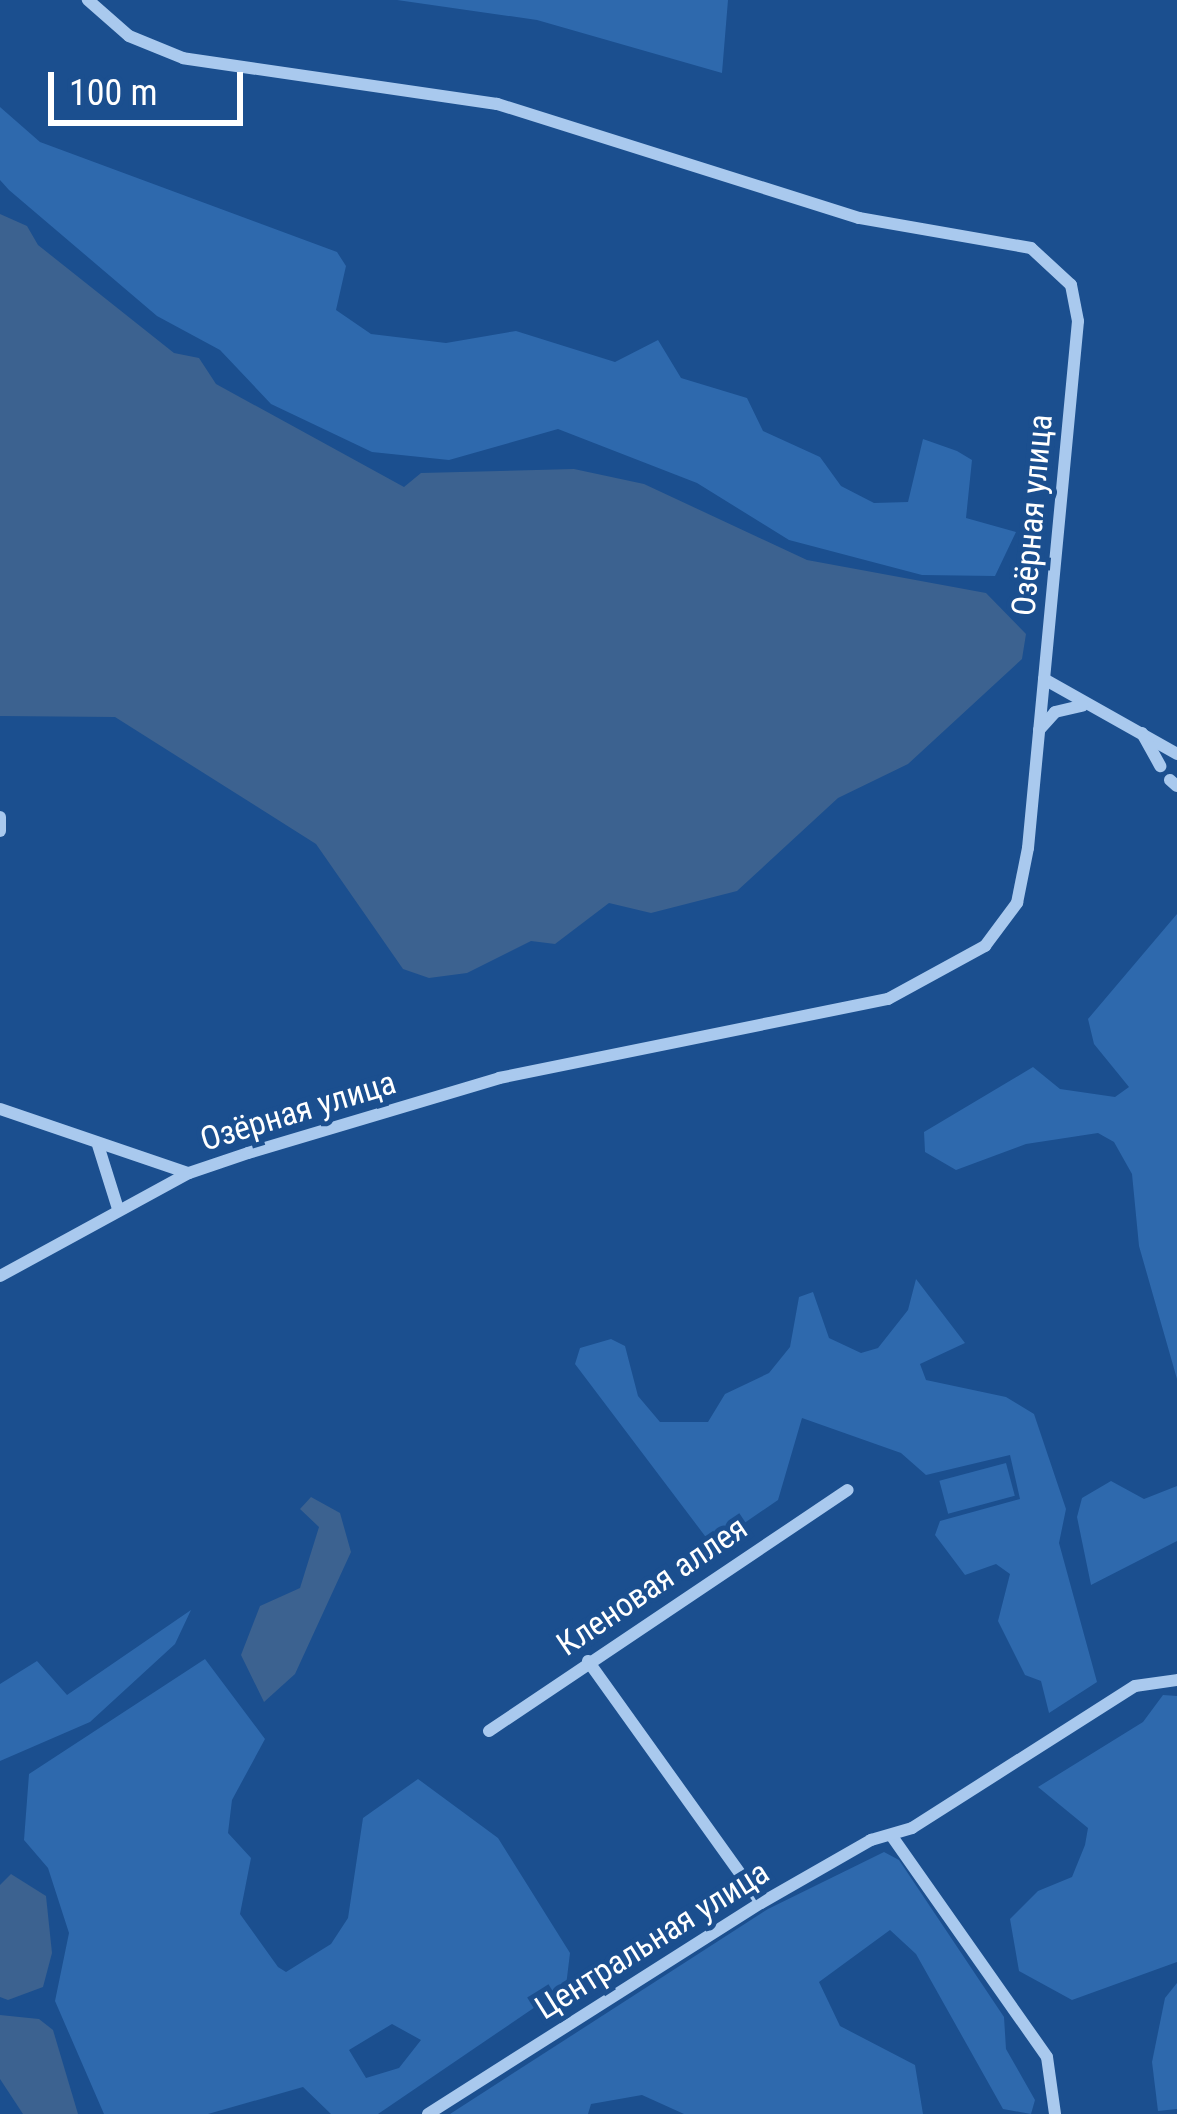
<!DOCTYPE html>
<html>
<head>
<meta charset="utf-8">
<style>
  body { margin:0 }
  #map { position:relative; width:1177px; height:2114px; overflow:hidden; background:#1b4f8f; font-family:"Roboto Condensed",sans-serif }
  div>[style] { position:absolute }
  .green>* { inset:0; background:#2e69ad; transform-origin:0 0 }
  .water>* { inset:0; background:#3c6290 }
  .street>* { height:12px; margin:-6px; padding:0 6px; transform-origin:6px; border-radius:6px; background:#a9c9ee }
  span { translate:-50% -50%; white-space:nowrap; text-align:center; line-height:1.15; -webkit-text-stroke:10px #1b4f8f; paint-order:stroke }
  .street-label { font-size:33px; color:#fff }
  .scale { position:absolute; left:48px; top:72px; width:195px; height:54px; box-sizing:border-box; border:6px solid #fff; border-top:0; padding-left:15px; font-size:36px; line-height:42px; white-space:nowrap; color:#fff; -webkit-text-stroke:9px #1b4f8f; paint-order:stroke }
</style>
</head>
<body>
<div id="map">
  <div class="green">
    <i style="clip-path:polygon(397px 0,728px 0,722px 73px,537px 20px)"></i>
    <i style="clip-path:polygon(0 107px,40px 142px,337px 252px,346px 266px,336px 310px,371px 334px,446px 343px,516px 331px,615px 362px,658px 340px,681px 378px,747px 398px,763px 431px,820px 457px,841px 486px,874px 503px,908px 502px,923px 439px,957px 451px,972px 460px,966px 518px,1016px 532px,995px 576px,922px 575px,789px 540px,697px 483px,558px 429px,449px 460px,372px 452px,271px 404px,220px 350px,157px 316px,9px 190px,0 180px)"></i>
    <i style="clip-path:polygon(1177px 914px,1177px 1379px,1139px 1246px,1132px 1174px,1114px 1142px,1098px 1133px,1026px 1144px,956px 1170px,925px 1152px,924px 1132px,1033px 1067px,1060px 1089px,1115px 1097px,1129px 1087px,1094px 1044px,1088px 1019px)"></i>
    <i style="clip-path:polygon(916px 1279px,965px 1343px,920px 1364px,926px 1380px,1006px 1397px,1034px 1414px,1066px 1509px,1059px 1543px,1097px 1682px,1049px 1713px,1041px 1681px,1025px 1675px,998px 1621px,1010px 1574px,996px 1564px,965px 1575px,935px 1535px,940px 1521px,1020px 1499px,1010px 1455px,926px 1475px,901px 1453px,802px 1418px,778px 1500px,721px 1539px,705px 1536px,575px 1364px,580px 1348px,611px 1339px,625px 1346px,638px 1396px,660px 1422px,708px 1422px,725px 1394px,769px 1373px,790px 1347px,799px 1297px,813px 1292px,829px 1338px,861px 1353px,878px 1348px,908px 1310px)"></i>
    <i style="left:1006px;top:1463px;width:34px;height:69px;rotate:75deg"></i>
    <i style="clip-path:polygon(1111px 1481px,1144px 1499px,1177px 1486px,1177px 1541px,1091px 1585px,1077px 1517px,1082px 1498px)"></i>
    <i style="clip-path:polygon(191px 1610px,175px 1644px,90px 1722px,0 1761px,0 1684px,37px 1661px,67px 1695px)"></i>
    <i style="clip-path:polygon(evenodd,205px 1659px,265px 1739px,232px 1800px,228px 1833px,251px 1858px,240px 1914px,278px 1967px,286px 1972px,331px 1944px,348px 1918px,363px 1818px,418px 1779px,498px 1838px,570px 1953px,566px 1986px,378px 2114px,331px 2114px,303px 2087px,208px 2114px,104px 2114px,55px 2001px,69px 1933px,48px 1868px,24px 1840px,29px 1774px,205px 1659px,392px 2024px,421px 2040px,399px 2068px,366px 2078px,349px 2050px,392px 2024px)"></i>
    <i style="clip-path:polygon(1163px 1695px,1177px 1696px,1177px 1962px,1072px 2000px,1019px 1971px,1010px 1919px,1038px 1891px,1072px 1877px,1085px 1845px,1088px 1828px,1038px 1787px,1143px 1722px)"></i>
    <i style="clip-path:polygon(884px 1852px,899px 1860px,1004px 2017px,1006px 2049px,1035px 2100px,1031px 2114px,1003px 2109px,916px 1954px,890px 1930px,819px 1982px,840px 2026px,915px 2065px,923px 2114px,684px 2114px,642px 2095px,591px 2104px,588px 2114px,450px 2114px,768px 1909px)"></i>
    <i style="clip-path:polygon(1177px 1983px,1177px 2109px,1158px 2111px,1152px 2062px,1165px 1998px)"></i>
  </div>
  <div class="water">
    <i style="clip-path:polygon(0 214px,27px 226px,38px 245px,174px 353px,199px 358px,216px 384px,404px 487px,421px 473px,574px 469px,644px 484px,807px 560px,986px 593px,1026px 634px,1022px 659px,908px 764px,838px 798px,737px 891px,651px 913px,609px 903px,555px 944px,531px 941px,467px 973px,429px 978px,403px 969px,316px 844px,115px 717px,0 716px)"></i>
    <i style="clip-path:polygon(311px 1497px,340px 1513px,351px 1552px,295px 1674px,264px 1702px,241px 1655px,260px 1606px,300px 1588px,319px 1527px,300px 1509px)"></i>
    <i style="clip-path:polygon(11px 1874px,46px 1896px,52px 1953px,43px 1987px,8px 2000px,0 1997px,0 1885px)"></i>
    <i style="clip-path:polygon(0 2015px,39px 2019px,53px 2030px,78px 2114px,23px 2114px,0 2079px)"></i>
  </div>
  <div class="street">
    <i style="left:1044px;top:679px;width:153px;rotate:29.4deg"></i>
    <i style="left:1039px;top:730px;width:24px;rotate:-48deg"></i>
    <i style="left:1055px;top:712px;width:28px;rotate:-13deg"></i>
    <i style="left:1142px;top:733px;width:38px;rotate:61deg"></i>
    <i style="left:1170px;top:780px;width:9px;rotate:41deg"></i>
    <i style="left:0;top:817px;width:14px;rotate:90deg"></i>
    <i style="left:0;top:1109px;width:199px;rotate:18.8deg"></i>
    <i style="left:98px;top:1145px;width:67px;rotate:72.6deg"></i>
    <i style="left:0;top:1276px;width:215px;rotate:-28.6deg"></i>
    <i style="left:189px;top:1173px;width:62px;rotate:-18.7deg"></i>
    <i style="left:248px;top:1153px;width:262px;rotate:-16.6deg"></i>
    <i style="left:499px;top:1078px;width:397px;rotate:-11.5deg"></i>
    <i style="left:888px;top:999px;width:111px;rotate:-28.7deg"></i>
    <i style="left:985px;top:946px;width:54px;rotate:-53.3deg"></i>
    <i style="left:1017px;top:903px;width:56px;rotate:-78.7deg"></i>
    <i style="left:1028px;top:848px;width:529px;rotate:-84.58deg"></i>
    <i style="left:1078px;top:321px;width:37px;rotate:-101deg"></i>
    <i style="left:1071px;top:285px;width:54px;rotate:-137.2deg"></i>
    <i style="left:1031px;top:248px;width:175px;rotate:-170.1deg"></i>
    <i style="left:859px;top:218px;width:380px;rotate:-162.5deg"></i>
    <i style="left:497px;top:104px;width:317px;rotate:-171.7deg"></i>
    <i style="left:183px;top:58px;width:58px;rotate:-157.8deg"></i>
    <i style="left:129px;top:36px;width:55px;rotate:-138.7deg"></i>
    <i style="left:588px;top:1661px;width:297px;rotate:54.4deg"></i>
    <i style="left:489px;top:1731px;width:432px;rotate:-33.9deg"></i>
    <i style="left:891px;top:1835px;width:271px;rotate:54.9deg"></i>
    <i style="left:1047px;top:2057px;width:58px;rotate:82deg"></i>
    <i style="left:428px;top:2114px;width:394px;rotate:-32.4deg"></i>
    <i style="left:761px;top:1903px;width:127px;rotate:-29.8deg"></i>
    <i style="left:871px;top:1840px;width:43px;rotate:-16.3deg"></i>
    <i style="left:912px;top:1828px;width:264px;rotate:-32.5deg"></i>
    <i style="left:1135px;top:1686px;width:42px;rotate:-8.1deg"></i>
  </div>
  <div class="street-label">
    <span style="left:1032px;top:515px;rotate:-85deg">Озёрная улица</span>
    <span style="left:298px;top:1111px;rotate:-17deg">Озёрная улица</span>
    <span style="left:652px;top:1586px;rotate:-34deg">Кленовая аллея</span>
    <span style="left:652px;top:1940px;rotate:-32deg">Центральная улица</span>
  </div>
  <div class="scale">100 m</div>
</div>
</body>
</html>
